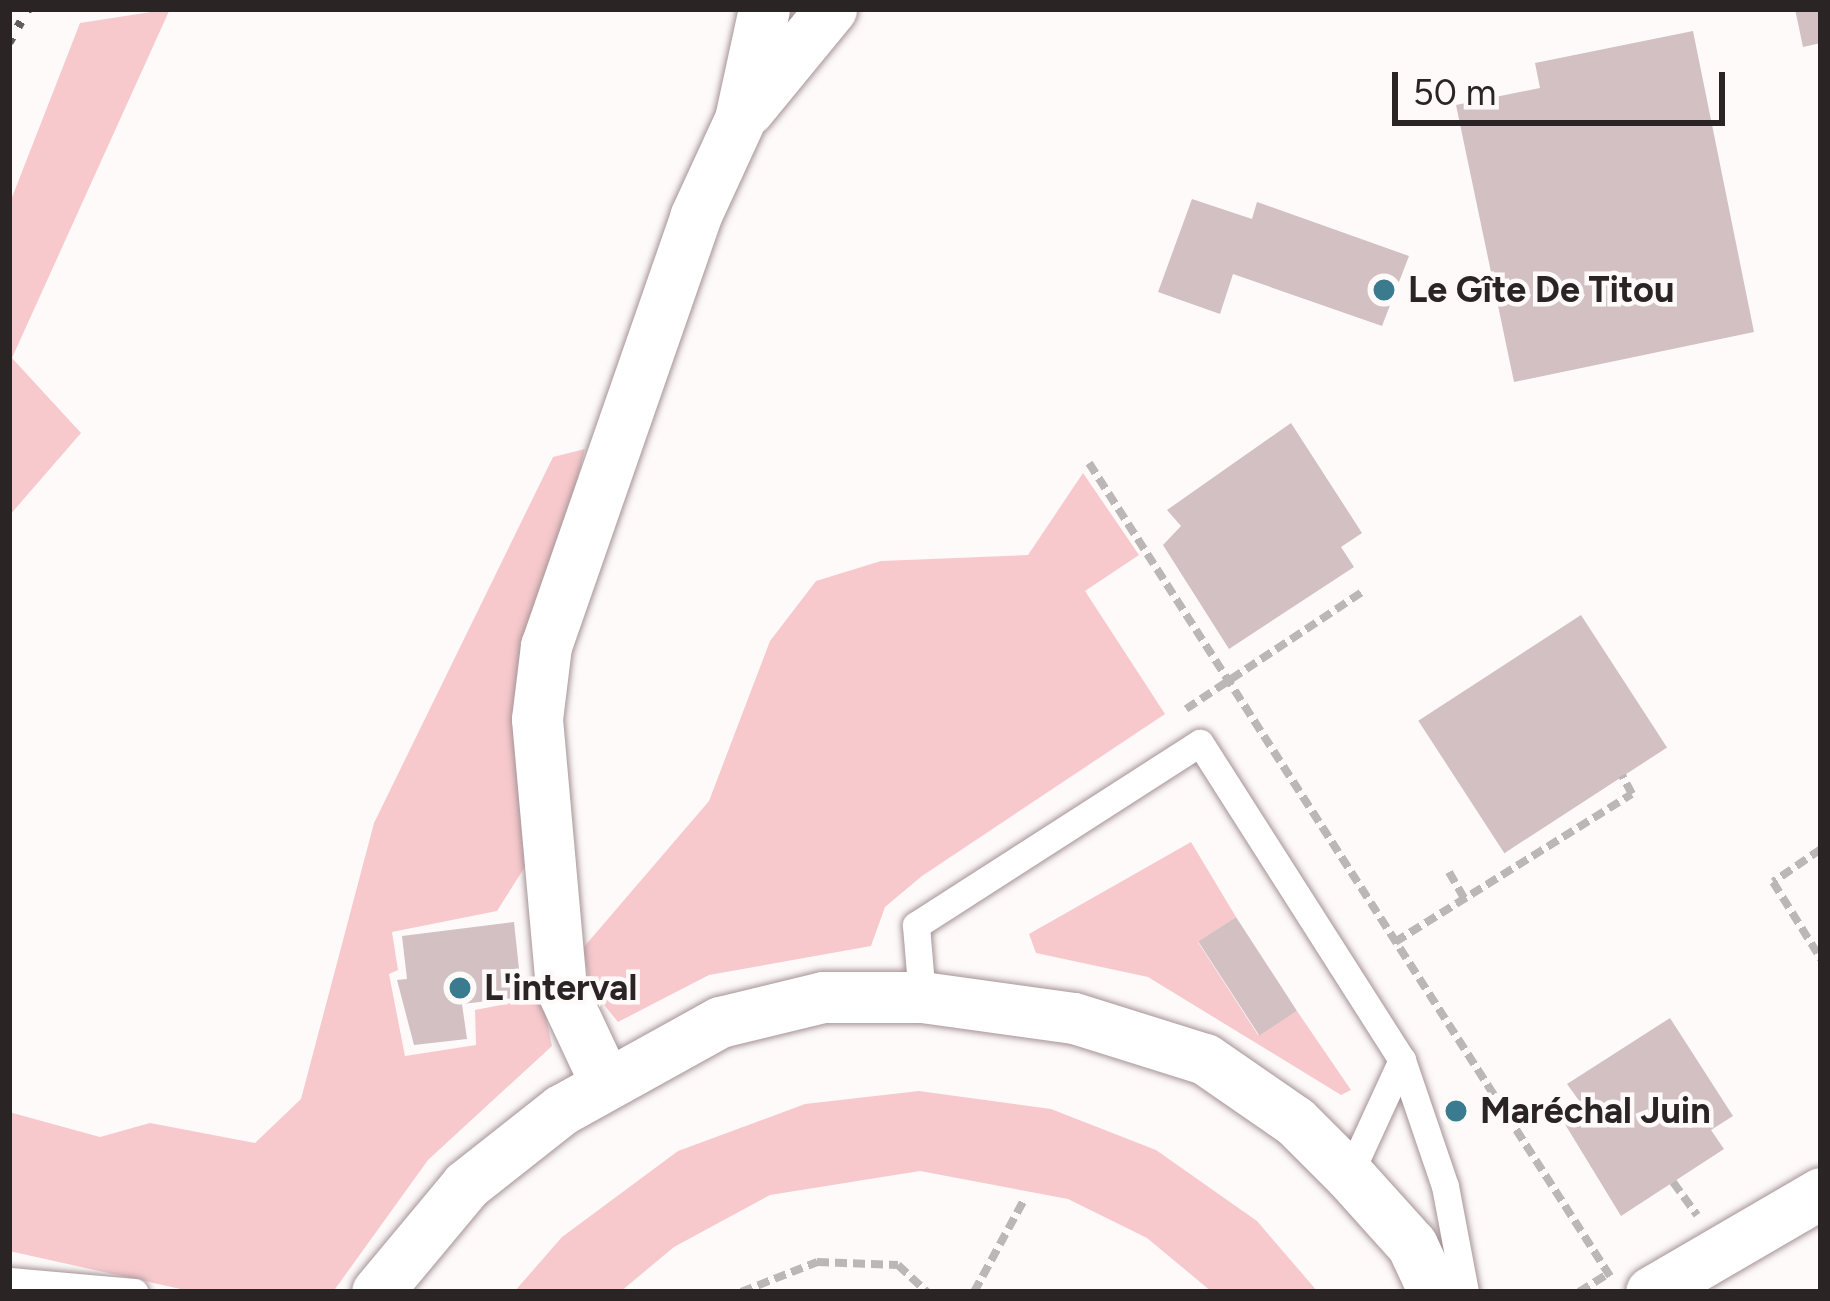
<!DOCTYPE html>
<html>
<head>
<meta charset="utf-8">
<style>
  body { margin:0 }
  #map { position:relative; width:1830px; height:1301px; overflow:hidden; background:#fefafa; font-family:Figtree,sans-serif }
  div>[style] { position:absolute }
  .green>* { inset:0; background:#f7c9cd }
  .building>* { inset:0; background:#d2c0c2; transform-origin:0 0 }
  .path>* { height:8px; margin-top:-4px; transform-origin:0; background:repeating-linear-gradient(90deg,#bcb7b7 0 12px,transparent 0 18px) }
  .roads { filter:drop-shadow(0 0 3px #a69496) drop-shadow(0 0 3px #a69496) }
  .service>* { height:27px; margin:-13.5px; padding:0 13.5px; transform-origin:13.5px; border-radius:13.5px; background:#fff }
  .minor>* { height:51px; margin:-25.5px; padding:0 25.5px; transform-origin:25.5px; border-radius:25.5px; background:#fff }
  .rail>* { height:9px; margin-top:-4.5px; transform-origin:0; background:repeating-linear-gradient(90deg,#625c5c 0 6px,transparent 0 18px) }
  .dots>* { width:33px; height:33px; translate:-50% -50%; box-sizing:border-box; border:6px solid #fefafa; border-radius:50% }
  span { translate:-50% -50%; white-space:nowrap; text-align:center; line-height:1.15; -webkit-text-stroke:9px #fefafa; paint-order:stroke }
  .poi-label { font-size:36px; color:#2b2424; font-weight:700 }
  .left { translate:0 -50%; text-align:left }
  .frame { position:absolute; inset:0; border:12px solid #2b2424; pointer-events:none }
  .scale { position:absolute; left:1392px; top:72px; width:333px; height:54px; box-sizing:border-box; border:6px solid #2b2424; border-top:0; padding-left:15px; font-size:36px; line-height:42px; white-space:nowrap; color:#2b2424; -webkit-text-stroke:9px #fefafa; paint-order:stroke }
</style>
</head>
<body>
<div id="map">
  <div class="green">
    <i style="clip-path:polygon(170px 9px,12px 358px,81px 433px,9px 516px,9px 205px,80px 23px)"></i>
    <i style="clip-path:polygon(585px 449px,517px 717px,526px 865px,497px 911px,392px 932px,398px 970px,389px 974px,405px 1056px,476px 1045px,475px 1010px,542px 997px,552px 1046px,428px 1160px,333px 1292px,194px 1292px,9px 1251px,9px 1112px,100px 1137px,150px 1123px,255px 1143px,301px 1099px,374px 823px,553px 457px)"></i>
    <i style="clip-path:polygon(1083px 473px,1139px 555px,1085px 591px,1165px 714px,922px 876px,885px 907px,871px 946px,709px 975px,618px 1022px,591px 989px,583px 948px,709px 801px,770px 641px,816px 581px,881px 561px,1028px 555px)"></i>
    <i style="clip-path:polygon(1191px 842px,1236px 917px,1198px 942px,1258px 1035px,1297px 1011px,1351px 1090px,1341px 1095px,1148px 977px,1036px 953px,1029px 934px)"></i>
    <i style="clip-path:polygon(919px 1091px,1051px 1109px,1156px 1150px,1257px 1221px,1318px 1292px,1212px 1292px,1147px 1238px,1068px 1199px,920px 1171px,770px 1195px,674px 1247px,620px 1292px,514px 1292px,562px 1237px,678px 1151px,805px 1104px)"></i>
  </div>
  <div class="building">
    <i style="clip-path:polygon(1795px 9px,1821px 9px,1821px 43px,1803px 47px)"></i>
    <i style="clip-path:polygon(1693px 31px,1754px 332px,1514px 382px,1456px 105px,1540px 88px,1535px 63px)"></i>
    <i style="clip-path:polygon(1192px 199px,1252px 219px,1257px 202px,1409px 256px,1382px 326px,1233px 274px,1220px 314px,1158px 292px)"></i>
    <i style="clip-path:polygon(1291px 423px,1362px 533px,1341px 547px,1354px 567px,1229px 649px,1163px 545px,1181px 526px,1167px 510px)"></i>
    <i style="left:1581px;top:615px;width:158px;height:194px;rotate:57deg"></i>
    <i style="left:1236px;top:917px;width:112px;height:45px;rotate:57deg"></i>
    <i style="clip-path:polygon(514px 922px,522px 997px,462px 1004px,467px 1039px,414px 1045px,397px 980px,407px 979px,402px 936px)"></i>
    <i style="clip-path:polygon(1670px 1018px,1733px 1116px,1711px 1130px,1724px 1149px,1621px 1216px,1560px 1116px,1580px 1102px,1567px 1084px)"></i>
  </div>
  <div class="path">
    <i style="left:1089px;top:463px;width:966px;rotate:57.35deg"></i>
    <i style="left:1186px;top:709px;width:215px;rotate:-33.6deg"></i>
    <i style="left:1821px;top:849px;width:58px;rotate:145.5deg"></i>
    <i style="left:1773px;top:882px;width:91px;rotate:58.1deg"></i>
    <i style="left:1449px;top:872px;width:30px;rotate:60deg"></i>
    <i style="left:1395px;top:942px;width:279px;rotate:-32deg"></i>
    <i style="left:1632px;top:794px;width:21px;rotate:-118deg"></i>
    <i style="left:1673px;top:1182px;width:41px;rotate:54deg"></i>
    <i style="left:741px;top:1292px;width:82px;rotate:-21.5deg"></i>
    <i style="left:817px;top:1262px;width:81px;rotate:2.1deg"></i>
    <i style="left:898px;top:1265px;width:40px;rotate:43deg"></i>
    <i style="left:974px;top:1292px;width:107px;rotate:-61.5deg"></i>
    <i style="left:1579px;top:1292px;width:34px;rotate:-32deg"></i>
  </div>
  <div class="roads">
    <div class="service">
      <i style="left:922px;top:997px;width:72px;rotate:-94.8deg"></i>
      <i style="left:916px;top:925px;width:337px;rotate:-32.7deg"></i>
      <i style="left:1200px;top:743px;width:376px;rotate:57.5deg"></i>
      <i style="left:1402px;top:1060px;width:133px;rotate:71.2deg"></i>
      <i style="left:1445px;top:1186px;width:108px;rotate:79.3deg"></i>
      <i style="left:1349px;top:1175px;width:127px;rotate:-65.3deg"></i>
      <i style="left:9px;top:1281px;width:126px;rotate:5deg"></i>
    </div>
    <div class="minor">
      <i style="left:748px;top:110px;width:131px;rotate:-50.6deg"></i>
      <i style="left:605px;top:1082px;width:104px;rotate:-115.1deg"></i>
      <i style="left:561px;top:988px;width:270px;rotate:-95.1deg"></i>
      <i style="left:537px;top:719px;width:74px;rotate:-83deg"></i>
      <i style="left:546px;top:646px;width:454px;rotate:-70.8deg"></i>
      <i style="left:695px;top:217px;width:108px;rotate:-65.3deg"></i>
      <i style="left:740px;top:119px;width:113px;rotate:-77.7deg"></i>
      <i style="left:377px;top:1292px;width:139px;rotate:-50.2deg"></i>
      <i style="left:466px;top:1185px;width:121px;rotate:-38.3deg"></i>
      <i style="left:561px;top:1110px;width:182px;rotate:-29deg"></i>
      <i style="left:720px;top:1022px;width:106px;rotate:-13.6deg"></i>
      <i style="left:823px;top:997px;width:99px"></i>
      <i style="left:922px;top:997px;width:153px;rotate:7.9deg"></i>
      <i style="left:1074px;top:1018px;width:137px;rotate:17.4deg"></i>
      <i style="left:1205px;top:1059px;width:109px;rotate:34.6deg"></i>
      <i style="left:1295px;top:1121px;width:76px;rotate:45deg"></i>
      <i style="left:1349px;top:1175px;width:94px;rotate:48deg"></i>
      <i style="left:1412px;top:1245px;width:52px;rotate:64.9deg"></i>
      <i style="left:1651px;top:1292px;width:197px;rotate:-30.2deg"></i>
    </div>
  </div>
  <div class="rail">
    <i style="left:9px;top:42px;width:38px;rotate:-60deg"></i>
  </div>
  <div class="dots">
    <i style="left:1384px;top:290px;background:#3b7b8f"></i>
    <i style="left:460px;top:988px;background:#3b7b8f"></i>
    <i style="left:1456px;top:1111px;background:#3b7b8f"></i>
  </div>
  <div class="poi-label">
    <span class="left" style="left:1408px;top:290px">Le Gîte De Titou</span>
    <span class="left" style="left:484px;top:988px">L'interval</span>
    <span class="left" style="left:1480px;top:1111px">Maréchal Juin</span>
  </div>
  <div class="frame"></div>
  <div class="scale">50 m</div>
</div>
</body>
</html>
